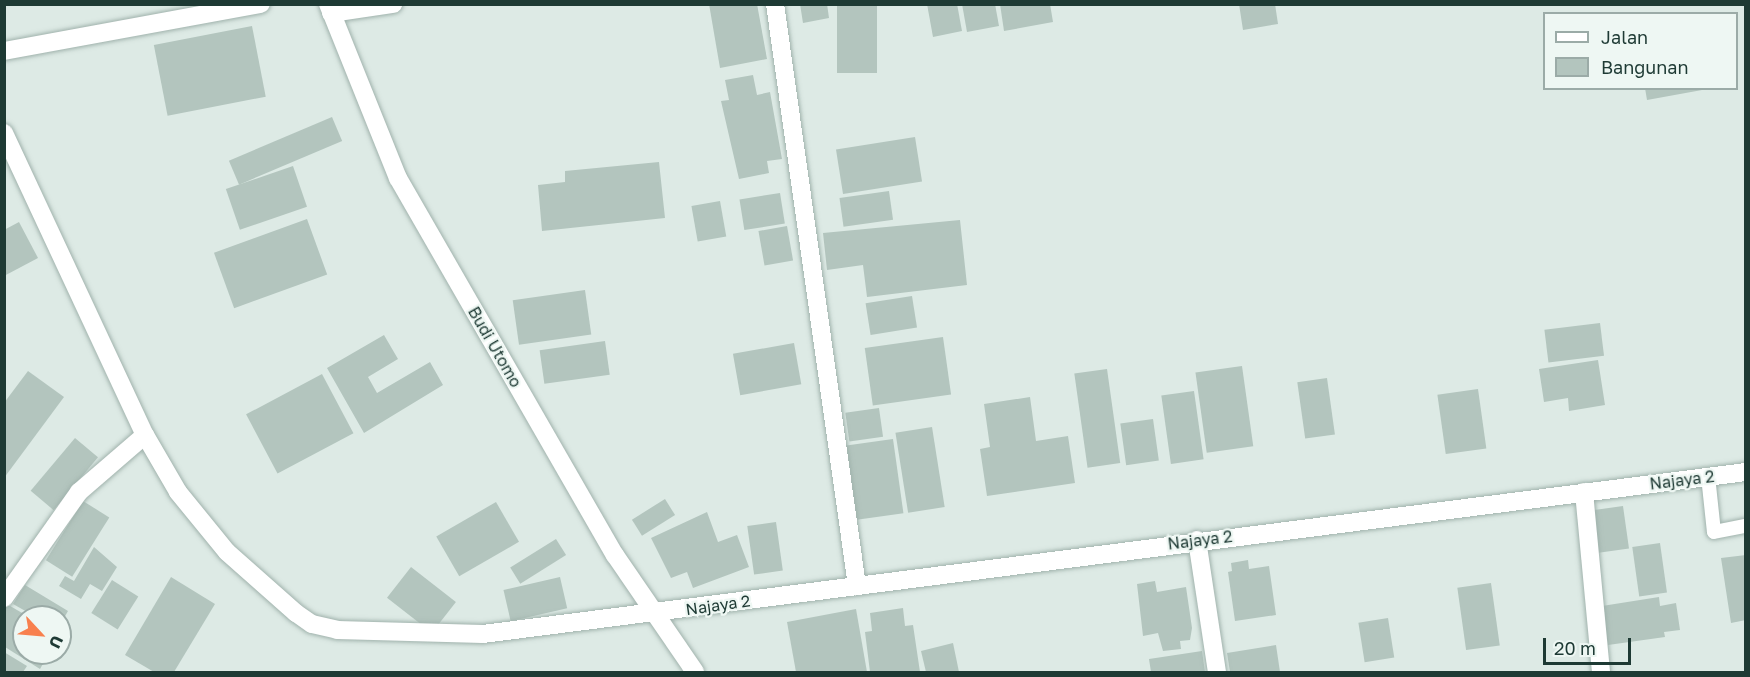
<!DOCTYPE html>
<html>
<head>
<meta charset="utf-8">
<style>
  body { margin:0 }
  #map { position:relative; width:1750px; height:677px; overflow:hidden; background:#ddeae5; font-family:"Golos Text",sans-serif }
  div>[style] { position:absolute }
  .building>* { inset:0; background:#b3c5be; transform-origin:0 0 }
  .roads { filter:drop-shadow(0 0 2px #a0b2ac) drop-shadow(0 0 2px #a0b2ac) }
  .service>* { height:14px; margin:-7px; padding:0 7px; transform-origin:7px; border-radius:7px; background:#fff }
  .minor>* { height:18px; margin:-9px; padding:0 9px; transform-origin:9px; border-radius:9px; background:#fff }
  .tertiary>* { height:18px; margin:-9px; padding:0 9px; transform-origin:9px; border-radius:9px; background:#fff }
  span { translate:-50% -50%; white-space:nowrap; text-align:center; line-height:1.15; -webkit-text-stroke:4.5px #eef7f3; paint-order:stroke }
  .street-label { font-size:16px; color:#1e3a34 }
  .frame { position:absolute; inset:0; border:6px solid #1e3a34; pointer-events:none }
  .legend { position:absolute; left:1543px; top:12px; width:195px; height:78px; box-sizing:border-box; background:#eef7f3; border:2px solid #9baba7; margin:0; padding:8px 10px; list-style:none; font-size:18px; color:#1e3a34 }
  .legend li { display:flex; align-items:center; gap:12px; height:30px }
  .legend b { width:30px; border:2px solid #9baba7 }
  .north { position:absolute; left:12px; top:605px; width:60px; height:60px; box-sizing:border-box; background:#eef7f3; border:2px solid #9baba7; border-radius:50%; rotate:116deg; font-size:16px; font-weight:700; line-height:24px; text-align:center; color:#1e3a34 }
  .north::after { content:''; display:block; margin:auto; width:21px; height:27px; background:#f8804e; clip-path:polygon(50% 0,100% 100%,50% 72%,0 100%) }
  .scale { position:absolute; left:1543px; top:638px; width:88px; height:27px; box-sizing:border-box; border:3px solid #1e3a34; border-top:0; padding-left:8px; font-size:18px; line-height:21px; white-space:nowrap; color:#1e3a34; -webkit-text-stroke:4px #eef7f3; paint-order:stroke }
</style>
</head>
<body>
<div id="map">
  <div class="building">
    <i style="clip-path:polygon(709px 4px,757px 4px,767px 59px,720px 68px)"></i>
    <i style="clip-path:polygon(800px 4px,827px 4px,829px 18px,803px 23px)"></i>
    <i style="left:837px;top:4px;width:40px;height:69px"></i>
    <i style="clip-path:polygon(927px 4px,957px 4px,962px 31px,933px 37px)"></i>
    <i style="clip-path:polygon(962px 4px,995px 4px,999px 26px,967px 32px)"></i>
    <i style="clip-path:polygon(1000px 4px,1050px 4px,1053px 22px,1004px 31px)"></i>
    <i style="clip-path:polygon(1239px 4px,1275px 4px,1278px 24px,1243px 30px)"></i>
    <i style="left:252px;top:26px;width:72px;height:100px;rotate:79deg"></i>
    <i style="clip-path:polygon(753px 75px,757px 95px,770px 92px,782px 159px,767px 161px,769px 173px,739px 179px,721px 101px,729px 100px,725px 80px)"></i>
    <i style="clip-path:polygon(1645px 88px,1702px 88px,1702px 90px,1647px 100px)"></i>
    <i style="left:332px;top:117px;width:26px;height:112px;rotate:67deg"></i>
    <i style="left:915px;top:137px;width:45px;height:80px;rotate:81deg"></i>
    <i style="clip-path:polygon(659px 162px,665px 218px,542px 231px,538px 185px,565px 182px,565px 171px)"></i>
    <i style="left:293px;top:166px;width:43px;height:71px;rotate:71deg"></i>
    <i style="left:889px;top:191px;width:29px;height:50px;rotate:82deg"></i>
    <i style="left:780px;top:193px;width:31px;height:41px;rotate:81deg"></i>
    <i style="left:720px;top:201px;width:36px;height:29px;rotate:80deg"></i>
    <i style="left:307px;top:219px;width:59px;height:99px;rotate:70deg"></i>
    <i style="clip-path:polygon(960px 220px,967px 285px,867px 297px,863px 265px,827px 270px,823px 233px)"></i>
    <i style="clip-path:polygon(19px 222px,38px 258px,4px 276px,4px 230px)"></i>
    <i style="left:787px;top:226px;width:35px;height:29px;rotate:80deg"></i>
    <i style="left:585px;top:290px;width:45px;height:73px;rotate:82deg"></i>
    <i style="left:912px;top:296px;width:32px;height:47px;rotate:81deg"></i>
    <i style="left:1600px;top:323px;width:33px;height:56px;rotate:83deg"></i>
    <i style="clip-path:polygon(384px 335px,398px 359px,368px 377px,377px 393px,430px 362px,443px 385px,364px 433px,327px 368px)"></i>
    <i style="left:943px;top:337px;width:58px;height:79px;rotate:82deg"></i>
    <i style="left:605px;top:341px;width:34px;height:66px;rotate:82deg"></i>
    <i style="left:794px;top:343px;width:42px;height:62px;rotate:80deg"></i>
    <i style="clip-path:polygon(1598px 360px,1605px 405px,1569px 411px,1568px 398px,1544px 402px,1539px 369px)"></i>
    <i style="left:1242px;top:366px;width:81px;height:47px;rotate:82deg"></i>
    <i style="left:1107px;top:369px;width:95px;height:33px;rotate:82deg"></i>
    <i style="clip-path:polygon(28px 371px,64px 397px,4px 478px,4px 403px)"></i>
    <i style="left:322px;top:374px;width:67px;height:86px;rotate:62deg"></i>
    <i style="left:1327px;top:378px;width:57px;height:30px;rotate:82deg"></i>
    <i style="left:1478px;top:389px;width:60px;height:41px;rotate:82deg"></i>
    <i style="left:1194px;top:391px;width:69px;height:33px;rotate:82deg"></i>
    <i style="clip-path:polygon(1030px 397px,1036px 441px,1068px 436px,1075px 483px,987px 496px,980px 449px,990px 447px,984px 404px)"></i>
    <i style="left:879px;top:408px;width:29px;height:34px;rotate:82deg"></i>
    <i style="left:1153px;top:419px;width:42px;height:33px;rotate:82deg"></i>
    <i style="left:932px;top:427px;width:81px;height:37px;rotate:81deg"></i>
    <i style="left:75px;top:438px;width:30px;height:69px;rotate:40deg"></i>
    <i style="left:893px;top:439px;width:75px;height:47px;rotate:82deg"></i>
    <i style="left:665px;top:499px;width:19px;height:39px;rotate:58deg"></i>
    <i style="left:83px;top:501px;width:31px;height:70px;rotate:32deg"></i>
    <i style="left:496px;top:502px;width:46px;height:69px;rotate:60deg"></i>
    <i style="left:1623px;top:506px;width:43px;height:36px;rotate:82deg"></i>
    <i style="clip-path:polygon(707px 512px,718px 542px,737px 535px,749px 567px,693px 588px,687px 572px,671px 578px,651px 538px)"></i>
    <i style="left:776px;top:522px;width:49px;height:29px;rotate:82deg"></i>
    <i style="left:556px;top:539px;width:19px;height:54px;rotate:58deg"></i>
    <i style="left:1660px;top:543px;width:50px;height:28px;rotate:82deg"></i>
    <i style="clip-path:polygon(94px 547px,117px 567px,102px 591px,90px 584px,81px 599px,59px 586px,65px 576px,74px 581px)"></i>
    <i style="clip-path:polygon(1746px 555px,1746px 620px,1731px 623px,1721px 558px)"></i>
    <i style="clip-path:polygon(1248px 560px,1249px 569px,1269px 566px,1276px 615px,1235px 621px,1228px 572px,1232px 571px,1231px 563px)"></i>
    <i style="left:411px;top:567px;width:57px;height:39px;rotate:38deg"></i>
    <i style="clip-path:polygon(171px 577px,215px 604px,174px 672px,154px 672px,125px 655px)"></i>
    <i style="left:560px;top:577px;width:32px;height:58px;rotate:77deg"></i>
    <i style="left:112px;top:580px;width:31px;height:39px;rotate:32deg"></i>
    <i style="clip-path:polygon(1155px 581px,1157px 592px,1186px 587px,1192px 628px,1190px 640px,1180px 641px,1181px 649px,1163px 651px,1158px 633px,1143px 636px,1137px 584px)"></i>
    <i style="left:1491px;top:583px;width:63px;height:34px;rotate:82deg"></i>
    <i style="clip-path:polygon(25px 585px,68px 611px,60px 625px,60px 617px,36px 617px,13px 604px)"></i>
    <i style="clip-path:polygon(1659px 597px,1660px 606px,1676px 603px,1680px 630px,1664px 632px,1665px 637px,1608px 645px,1602px 606px)"></i>
    <i style="clip-path:polygon(5px 603px,29px 617px,24px 617px,24px 653px,49px 653px,40px 669px,5px 647px)"></i>
    <i style="clip-path:polygon(903px 608px,905px 626px,913px 625px,920px 672px,870px 672px,865px 632px,872px 631px,870px 613px)"></i>
    <i style="clip-path:polygon(856px 609px,867px 672px,796px 672px,787px 622px)"></i>
    <i style="left:1388px;top:618px;width:40px;height:30px;rotate:81deg"></i>
    <i style="clip-path:polygon(953px 643px,959px 672px,926px 672px,921px 651px)"></i>
    <i style="clip-path:polygon(1276px 645px,1280px 672px,1230px 672px,1227px 653px)"></i>
    <i style="clip-path:polygon(1202px 651px,1205px 672px,1151px 672px,1149px 659px)"></i>
    <i style="clip-path:polygon(4px 652px,27px 666px,23px 672px,4px 672px)"></i>
  </div>
  <div class="roads">
    <div class="service">
      <i style="left:1708px;top:476px;width:56px;rotate:83.9deg"></i>
      <i style="left:1714px;top:532px;width:33px;rotate:-11deg"></i>
    </div>
    <div class="minor">
      <i style="left:775px;top:4px;width:588px;rotate:81.98deg"></i>
      <i style="left:331px;top:13px;width:63px;rotate:-8.3deg"></i>
      <i style="left:4px;top:51px;width:261px;rotate:-10.4deg"></i>
      <i style="left:4px;top:133px;width:333px;rotate:65deg"></i>
      <i style="left:145px;top:435px;width:66px;rotate:59.9deg"></i>
      <i style="left:178px;top:492px;width:77px;rotate:50.8deg"></i>
      <i style="left:227px;top:552px;width:92px;rotate:41.5deg"></i>
      <i style="left:296px;top:613px;width:19px;rotate:35deg"></i>
      <i style="left:312px;top:624px;width:26px;rotate:13deg"></i>
      <i style="left:337px;top:630px;width:146px;rotate:1.6deg"></i>
      <i style="left:483px;top:634px;width:1273px;rotate:-7.31deg"></i>
      <i style="left:1584px;top:492px;width:181px;rotate:84.6deg"></i>
      <i style="left:1197px;top:540px;width:134px;rotate:81.4deg"></i>
      <i style="left:4px;top:598px;width:130px;rotate:-54.7deg"></i>
      <i style="left:79px;top:492px;width:87px;rotate:-40.8deg"></i>
    </div>
    <div class="tertiary">
      <i style="left:328px;top:4px;width:188px;rotate:68.1deg"></i>
      <i style="left:398px;top:178px;width:435px;rotate:60.1deg"></i>
      <i style="left:615px;top:555px;width:142px;rotate:55.6deg"></i>
    </div>
  </div>
  <div class="street-label">
    <span style="left:495px;top:347px;rotate:60deg">Budi Utomo</span>
    <span style="left:1682px;top:480px;rotate:-7deg">Najaya 2</span>
    <span style="left:1200px;top:540px;rotate:-7deg">Najaya 2</span>
    <span style="left:718px;top:605px;rotate:-8deg">Najaya 2</span>
  </div>
  <div class="frame"></div>
  <ul class="legend">
  <li><b style="height:8px;background:#fff"></b>Jalan</li>
  <li><b style="height:16px;background:#b3c5be"></b>Bangunan</li>
  </ul>
  <div class="north">U</div>
  <div class="scale">20 m</div>
</div>
</body>
</html>
